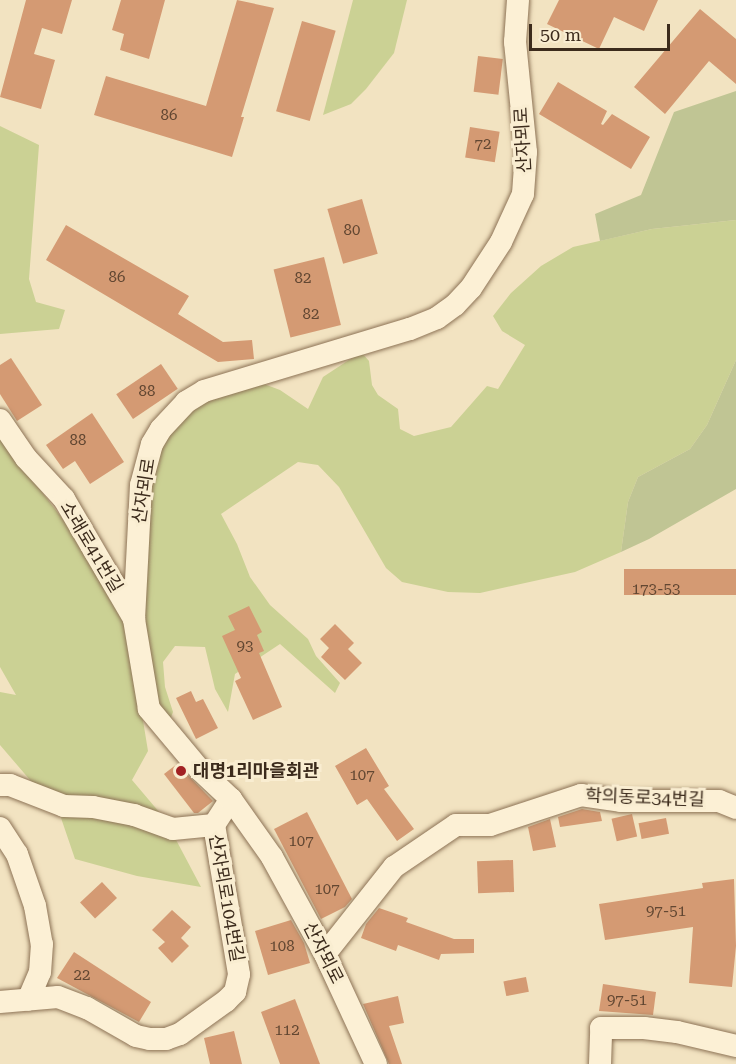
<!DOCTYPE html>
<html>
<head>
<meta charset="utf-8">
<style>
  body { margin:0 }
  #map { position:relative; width:736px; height:1064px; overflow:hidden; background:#f2e3c1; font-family:"Roboto Serif","Noto Sans KR",serif }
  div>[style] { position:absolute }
  .green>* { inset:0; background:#cbd194 }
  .cemetery>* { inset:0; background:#c0c594 }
  .building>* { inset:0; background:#d49a73; transform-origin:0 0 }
  .roads { filter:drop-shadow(0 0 2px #8d7356) drop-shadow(0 0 2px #8d7356) }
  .minor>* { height:22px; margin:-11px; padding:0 11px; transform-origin:11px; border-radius:11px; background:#fcf0d5 }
  .dots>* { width:16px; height:16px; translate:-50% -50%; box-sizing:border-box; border:3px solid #f9edd1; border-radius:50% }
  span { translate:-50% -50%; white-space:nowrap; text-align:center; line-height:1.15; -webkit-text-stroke:6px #f9edd1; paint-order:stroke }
  .number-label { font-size:15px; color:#624732 }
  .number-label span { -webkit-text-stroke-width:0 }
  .street-label { font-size:18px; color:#3c2b1c }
  .poi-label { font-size:18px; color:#3c2b1c; font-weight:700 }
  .left { translate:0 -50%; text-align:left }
  .scale { position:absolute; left:529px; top:24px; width:141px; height:27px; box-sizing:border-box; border:3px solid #3c2b1c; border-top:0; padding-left:8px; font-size:18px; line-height:21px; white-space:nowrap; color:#3c2b1c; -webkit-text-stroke:4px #f9edd1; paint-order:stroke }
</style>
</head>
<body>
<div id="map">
  <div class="green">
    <i style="clip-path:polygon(353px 0,407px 0,394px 53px,366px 89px,351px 104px,323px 115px)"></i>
    <i style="clip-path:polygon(0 126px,39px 145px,29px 279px,36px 302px,65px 310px,59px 329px,0 334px)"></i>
    <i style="clip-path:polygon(736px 220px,736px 360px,707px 425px,690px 449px,638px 477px,628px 502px,621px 552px,575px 572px,480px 593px,448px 592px,402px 582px,386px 568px,339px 487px,318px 465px,298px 462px,221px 514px,237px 544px,250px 577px,270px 605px,308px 639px,316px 656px,340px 683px,335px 693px,280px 644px,235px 674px,228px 712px,215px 689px,205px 647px,175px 646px,163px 662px,165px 687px,173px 712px,168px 725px,156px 710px,142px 626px,144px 501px,159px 445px,178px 418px,209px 395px,264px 384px,280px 390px,308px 409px,323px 377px,361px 352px,369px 361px,372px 385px,378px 395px,398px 409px,400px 429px,414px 436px,451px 427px,487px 386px,498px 389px,525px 345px,502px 331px,493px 316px,511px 293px,541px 266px,573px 247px,652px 229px)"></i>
    <i style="clip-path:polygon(0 437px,74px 534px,126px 617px,148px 751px,132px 780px,165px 819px,201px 887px,137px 876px,75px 859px,60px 815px,0 745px,0 692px,16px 695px,0 667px)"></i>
  </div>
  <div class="cemetery">
    <i style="clip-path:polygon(736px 91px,736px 220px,652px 229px,600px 241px,595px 214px,641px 195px,674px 112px)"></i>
    <i style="clip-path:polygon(736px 360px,736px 489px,649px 539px,621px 552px,628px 502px,638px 477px,690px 449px,707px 425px)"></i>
  </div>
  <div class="building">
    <i style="clip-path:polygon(26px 0,72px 0,62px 34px,42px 28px,34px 54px,55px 60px,41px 109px,0 97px)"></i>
    <i style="clip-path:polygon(121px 0,165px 0,149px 59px,120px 50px,124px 34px,112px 30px)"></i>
    <i style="clip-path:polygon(237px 0,274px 8px,241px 117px,244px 117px,232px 157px,94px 115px,106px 76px,206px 106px)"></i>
    <i style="clip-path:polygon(559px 0,658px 0,644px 31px,614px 17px,599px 49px,547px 24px)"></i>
    <i style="clip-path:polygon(700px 9px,736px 39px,736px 84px,709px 61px,665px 114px,634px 87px)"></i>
    <i style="left:302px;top:21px;width:35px;height:94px;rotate:16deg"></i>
    <i style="left:478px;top:56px;width:25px;height:36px;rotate:7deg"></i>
    <i style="clip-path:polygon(558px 82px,607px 111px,601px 124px,603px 125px,612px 114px,650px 137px,631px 169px,539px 114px)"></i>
    <i style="left:470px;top:127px;width:30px;height:31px;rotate:9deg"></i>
    <i style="left:362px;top:199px;width:57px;height:36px;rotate:74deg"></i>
    <i style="clip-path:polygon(66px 225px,189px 296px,178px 314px,223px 342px,252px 340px,254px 359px,218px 362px,46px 260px)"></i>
    <i style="left:324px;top:257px;width:70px;height:52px;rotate:76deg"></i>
    <i style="clip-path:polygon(11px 358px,42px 405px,17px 421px,0 394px,0 365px)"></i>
    <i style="left:161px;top:364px;width:30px;height:54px;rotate:56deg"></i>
    <i style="clip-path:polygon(92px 413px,124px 462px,90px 484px,75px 461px,63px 469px,46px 445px)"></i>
    <i style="left:736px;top:569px;width:26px;height:112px;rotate:90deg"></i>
    <i style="clip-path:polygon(249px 606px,262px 632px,257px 635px,264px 651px,259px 653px,282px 707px,253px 720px,235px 681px,241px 678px,222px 636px,235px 630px,228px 616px)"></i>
    <i style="clip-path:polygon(335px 624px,354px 643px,348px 649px,362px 663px,345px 680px,321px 657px,329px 648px,320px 639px)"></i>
    <i style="clip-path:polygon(191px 691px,196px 702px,203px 699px,218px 728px,196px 739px,176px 698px)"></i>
    <i style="clip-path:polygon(366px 748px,389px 786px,384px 789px,414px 829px,397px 841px,367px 799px,357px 805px,335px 766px)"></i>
    <i style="clip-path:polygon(177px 764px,213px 801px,198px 813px,194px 813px,164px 774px)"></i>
    <i style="clip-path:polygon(582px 809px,600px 812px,602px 821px,560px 827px,558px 817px)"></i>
    <i style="clip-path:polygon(307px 812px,352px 899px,345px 907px,321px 919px,274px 829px)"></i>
    <i style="left:632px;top:814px;width:23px;height:21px;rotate:77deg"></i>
    <i style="left:666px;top:818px;width:16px;height:28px;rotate:79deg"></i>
    <i style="clip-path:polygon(550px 819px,556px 847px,533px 851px,528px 827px)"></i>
    <i style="left:513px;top:860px;width:32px;height:36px;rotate:88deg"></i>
    <i style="clip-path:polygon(734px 879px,736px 946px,732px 987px,689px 983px,693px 927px,605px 940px,599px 904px,703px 888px,702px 883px)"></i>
    <i style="left:102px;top:882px;width:22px;height:30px;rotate:47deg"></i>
    <i style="clip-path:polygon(379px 908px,408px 918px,406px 922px,454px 939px,474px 939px,474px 953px,441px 954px,439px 960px,398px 945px,396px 951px,361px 938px,366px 924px)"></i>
    <i style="clip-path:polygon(172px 910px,191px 927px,181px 938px,189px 946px,172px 963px,158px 948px,165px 942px,152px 930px)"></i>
    <i style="clip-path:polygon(291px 920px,304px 943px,310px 963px,268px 975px,255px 931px)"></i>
    <i style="clip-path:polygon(74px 952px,151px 1002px,139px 1022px,57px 978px)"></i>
    <i style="left:526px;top:977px;width:15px;height:23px;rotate:79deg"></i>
    <i style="clip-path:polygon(603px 984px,656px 992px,653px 1015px,599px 1011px)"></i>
    <i style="clip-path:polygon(398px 996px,404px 1023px,389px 1026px,402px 1064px,389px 1064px,363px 1004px)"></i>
    <i style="clip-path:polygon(295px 999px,320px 1064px,280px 1064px,261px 1012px)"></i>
    <i style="clip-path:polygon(234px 1031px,242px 1064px,210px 1064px,204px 1038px)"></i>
  </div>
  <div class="roads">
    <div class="minor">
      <i style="left:0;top:420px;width:46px;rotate:55.6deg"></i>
      <i style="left:26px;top:458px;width:56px;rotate:47.2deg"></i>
      <i style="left:64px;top:499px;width:139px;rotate:59.7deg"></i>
      <i style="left:0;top:785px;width:10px"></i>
      <i style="left:10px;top:785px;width:58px;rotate:21.3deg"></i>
      <i style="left:64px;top:806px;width:29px;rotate:2deg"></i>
      <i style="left:93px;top:807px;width:42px;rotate:11deg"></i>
      <i style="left:134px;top:815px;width:41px;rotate:19.7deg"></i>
      <i style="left:173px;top:829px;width:41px;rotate:-5.6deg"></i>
      <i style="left:0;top:828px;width:31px;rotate:57deg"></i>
      <i style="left:17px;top:854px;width:55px;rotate:70.9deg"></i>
      <i style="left:35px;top:906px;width:39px;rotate:80deg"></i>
      <i style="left:42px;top:944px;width:28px;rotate:94deg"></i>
      <i style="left:40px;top:972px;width:30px;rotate:113deg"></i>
      <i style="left:325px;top:954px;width:111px;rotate:-51.6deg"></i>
      <i style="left:394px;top:867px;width:75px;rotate:-34.1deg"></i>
      <i style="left:456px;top:825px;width:34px"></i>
      <i style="left:490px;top:825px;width:96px;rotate:-18.2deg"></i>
      <i style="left:581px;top:795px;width:40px;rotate:8.5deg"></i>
      <i style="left:621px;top:801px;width:98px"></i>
      <i style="left:719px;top:801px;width:18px;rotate:22deg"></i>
      <i style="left:0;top:1002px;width:58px;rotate:-4.9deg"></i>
      <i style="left:58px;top:997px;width:31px;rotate:21deg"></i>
      <i style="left:87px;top:1008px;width:56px;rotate:29.7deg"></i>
      <i style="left:136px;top:1036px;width:14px;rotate:12deg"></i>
      <i style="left:150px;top:1039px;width:16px"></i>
      <i style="left:166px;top:1039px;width:15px;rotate:-20deg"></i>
      <i style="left:180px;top:1034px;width:57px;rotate:-35.7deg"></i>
      <i style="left:226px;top:1001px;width:13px;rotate:-45deg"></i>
      <i style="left:235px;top:992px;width:18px;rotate:-77deg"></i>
      <i style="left:239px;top:974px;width:151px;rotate:-99.5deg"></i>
      <i style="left:214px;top:825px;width:31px;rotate:-57deg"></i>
      <i style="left:376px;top:1064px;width:121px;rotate:-114.9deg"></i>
      <i style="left:325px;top:954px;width:111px;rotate:-118.7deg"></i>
      <i style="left:272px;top:857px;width:71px;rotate:-125.3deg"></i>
      <i style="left:231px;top:799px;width:42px;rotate:-136.9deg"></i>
      <i style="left:200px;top:770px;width:80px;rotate:-129.9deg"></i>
      <i style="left:149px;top:709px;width:91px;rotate:-99.5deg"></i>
      <i style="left:134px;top:619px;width:134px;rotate:-87deg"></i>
      <i style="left:141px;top:485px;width:42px;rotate:-75deg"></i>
      <i style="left:152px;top:444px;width:17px;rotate:-59deg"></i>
      <i style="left:161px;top:429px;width:37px;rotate:-47deg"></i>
      <i style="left:186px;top:402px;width:21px;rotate:-31deg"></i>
      <i style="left:204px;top:391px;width:215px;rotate:-16.8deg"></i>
      <i style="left:410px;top:329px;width:29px;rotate:-22deg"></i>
      <i style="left:437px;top:318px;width:22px;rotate:-36deg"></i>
      <i style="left:455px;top:305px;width:23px;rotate:-47deg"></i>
      <i style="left:471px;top:288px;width:55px;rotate:-56.9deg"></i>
      <i style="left:501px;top:242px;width:53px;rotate:-65.4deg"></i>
      <i style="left:523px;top:194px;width:42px;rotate:-85.9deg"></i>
      <i style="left:526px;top:152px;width:111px;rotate:-95.7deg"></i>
      <i style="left:515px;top:42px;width:42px;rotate:-85.9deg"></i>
      <i style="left:600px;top:1064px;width:36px;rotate:-88deg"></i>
      <i style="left:601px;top:1028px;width:43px"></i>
      <i style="left:644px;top:1028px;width:33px;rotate:7deg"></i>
      <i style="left:677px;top:1032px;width:61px;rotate:13.3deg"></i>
    </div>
  </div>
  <div class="dots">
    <i style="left:181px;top:771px;background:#a22123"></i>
  </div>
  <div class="number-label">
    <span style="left:169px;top:116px">86</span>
    <span style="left:483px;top:145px">72</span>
    <span style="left:352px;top:231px">80</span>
    <span style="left:117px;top:278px">86</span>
    <span style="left:303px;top:279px">82</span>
    <span style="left:311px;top:315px">82</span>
    <span style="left:147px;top:392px">88</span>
    <span style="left:78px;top:441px">88</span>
    <span style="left:656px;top:590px">173-53</span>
    <span style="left:245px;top:647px">93</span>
    <span style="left:362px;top:776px">107</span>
    <span style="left:301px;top:842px">107</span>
    <span style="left:327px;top:890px">107</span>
    <span style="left:666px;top:912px">97-51</span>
    <span style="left:282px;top:947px">108</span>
    <span style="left:82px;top:976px">22</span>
    <span style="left:627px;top:1001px">97-51</span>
    <span style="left:287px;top:1031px">112</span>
  </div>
  <div class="street-label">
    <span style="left:523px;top:140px;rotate:-93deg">산자뫼로</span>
    <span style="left:144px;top:491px;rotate:-81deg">산자뫼로</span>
    <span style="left:91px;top:547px;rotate:59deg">소래로41번길</span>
    <span style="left:645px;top:798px;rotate:2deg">학의동로34번길</span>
    <span style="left:226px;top:898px;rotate:80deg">산자뫼로104번길</span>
    <span style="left:323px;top:953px;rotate:63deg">산자뫼로</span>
  </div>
  <div class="poi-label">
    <span class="left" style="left:193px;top:771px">대명1리마을회관</span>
  </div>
  <div class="scale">50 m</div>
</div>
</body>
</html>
